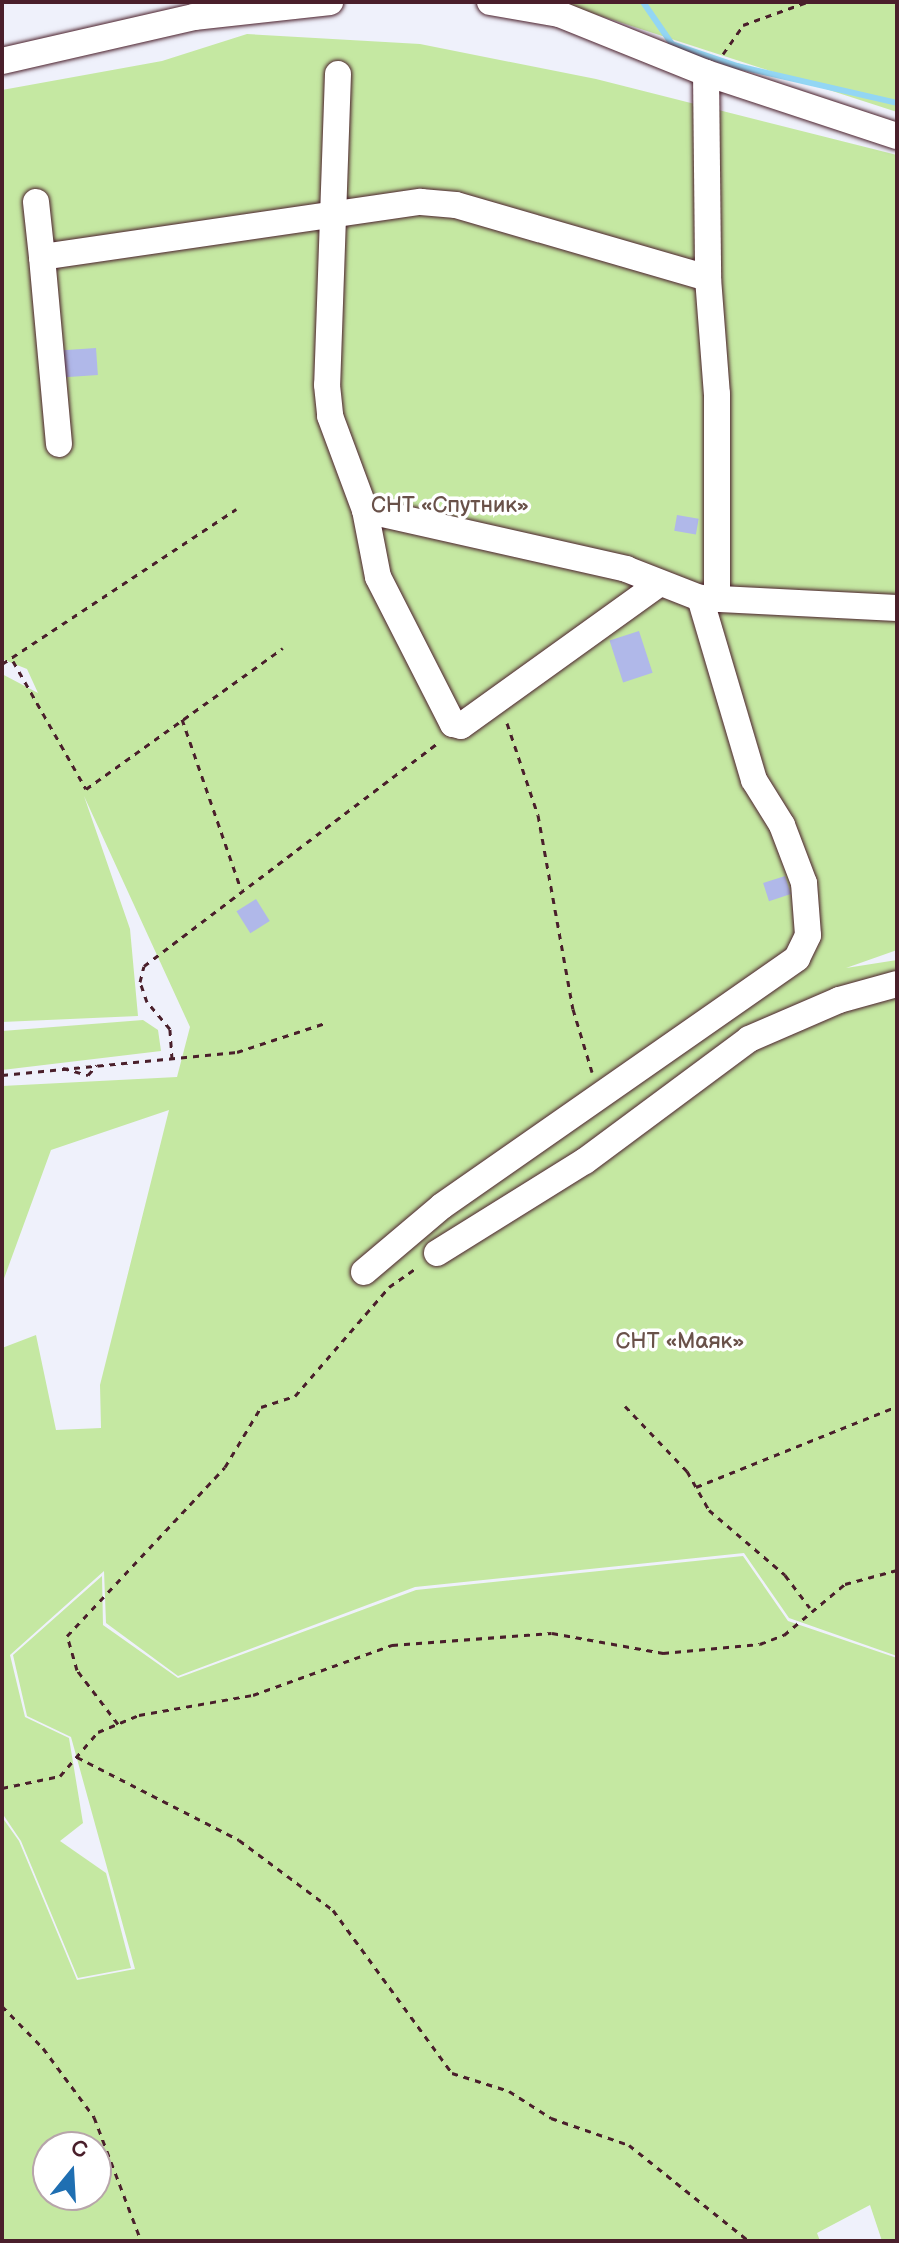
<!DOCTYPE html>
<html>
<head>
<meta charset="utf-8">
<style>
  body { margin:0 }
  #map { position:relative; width:899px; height:2243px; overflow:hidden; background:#eff1fb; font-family:"Balsamiq Sans",sans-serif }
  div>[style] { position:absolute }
  .green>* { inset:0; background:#c5e8a2 }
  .stream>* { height:6px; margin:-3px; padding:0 3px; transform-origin:3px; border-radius:3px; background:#93d6f4 }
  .building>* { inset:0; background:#b0b8e9; transform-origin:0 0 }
  .path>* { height:3px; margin-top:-1.5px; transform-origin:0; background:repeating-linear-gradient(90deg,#4a1f2b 0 6px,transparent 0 12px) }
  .roads { filter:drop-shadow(0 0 2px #4a1f2b) drop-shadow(0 0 2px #4a1f2b) }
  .minor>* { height:26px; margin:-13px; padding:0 13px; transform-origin:13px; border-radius:13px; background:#fff }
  span { translate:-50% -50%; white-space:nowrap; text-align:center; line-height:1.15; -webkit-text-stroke:7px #fff; paint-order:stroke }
  .park-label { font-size:22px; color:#695149 }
  .frame { position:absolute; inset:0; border:4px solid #4a1f2b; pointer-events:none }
  .north { position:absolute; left:32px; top:2131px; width:80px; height:80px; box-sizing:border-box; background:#fff; border:2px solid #b7a5aa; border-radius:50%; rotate:18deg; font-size:22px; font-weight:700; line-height:32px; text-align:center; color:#4a1f2b }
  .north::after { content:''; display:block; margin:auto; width:28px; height:36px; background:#1f6fb2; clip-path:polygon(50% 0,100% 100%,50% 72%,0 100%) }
</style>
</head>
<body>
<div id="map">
  <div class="green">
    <i style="clip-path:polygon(532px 2px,897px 2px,897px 112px,579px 9px)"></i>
    <i style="clip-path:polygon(247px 34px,420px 44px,596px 79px,897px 155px,897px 950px,846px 968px,897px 960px,897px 1656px,789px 1618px,744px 1553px,415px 1587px,178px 1676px,106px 1623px,104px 1571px,10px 1655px,25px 1717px,69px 1738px,83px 1823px,60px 1841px,106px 1873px,131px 1968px,78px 1978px,21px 1841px,2px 1813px,2px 1348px,36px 1335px,56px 1430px,101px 1428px,100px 1385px,169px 1110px,51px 1150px,2px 1284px,2px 1086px,177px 1077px,190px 1027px,84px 796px,130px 929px,138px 1016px,2px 1022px,2px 674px,38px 693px,27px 669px,2px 659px,2px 90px,162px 61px)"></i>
    <i style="clip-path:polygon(143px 1020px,158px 1030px,161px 1051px,2px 1070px,2px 1031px)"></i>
    <i style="clip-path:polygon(evenodd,743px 1556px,788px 1621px,897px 1658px,897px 2241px,882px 2241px,870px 2205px,817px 2233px,820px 2241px,2px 2241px,2px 1817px,19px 1841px,77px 1980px,135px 1969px,71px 1737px,27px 1716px,13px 1655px,102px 1576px,103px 1625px,178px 1678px,416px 1590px,743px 1556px,48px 2147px,96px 2147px,96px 2195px,48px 2195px,48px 2147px)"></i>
  </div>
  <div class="stream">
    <i style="left:643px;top:2px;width:51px;rotate:55.4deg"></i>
    <i style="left:672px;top:44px;width:69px;rotate:18.7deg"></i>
    <i style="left:737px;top:66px;width:164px;rotate:13deg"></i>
  </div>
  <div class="building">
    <i style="left:96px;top:348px;width:27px;height:33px;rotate:86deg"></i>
    <i style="left:677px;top:515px;width:22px;height:16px;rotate:10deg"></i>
    <i style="left:639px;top:631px;width:44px;height:31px;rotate:72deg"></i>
    <i style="left:785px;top:876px;width:19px;height:23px;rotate:72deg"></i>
    <i style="left:256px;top:899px;width:26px;height:23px;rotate:58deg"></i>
  </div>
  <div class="path">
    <i style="left:723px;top:54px;width:35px;rotate:-55deg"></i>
    <i style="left:743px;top:25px;width:68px;rotate:-19.8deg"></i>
    <i style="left:13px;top:661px;width:147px;rotate:60.3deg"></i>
    <i style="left:86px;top:789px;width:242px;rotate:-35.6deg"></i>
    <i style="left:2px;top:664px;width:281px;rotate:-33.5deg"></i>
    <i style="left:182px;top:719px;width:180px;rotate:70.9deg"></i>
    <i style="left:507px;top:723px;width:97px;rotate:71.4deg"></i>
    <i style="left:538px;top:815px;width:197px;rotate:79.8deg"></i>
    <i style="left:573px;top:1009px;width:66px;rotate:73.2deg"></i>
    <i style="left:172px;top:1059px;width:30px;rotate:-94deg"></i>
    <i style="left:170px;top:1029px;width:35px;rotate:-130deg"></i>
    <i style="left:147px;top:1002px;width:21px;rotate:-109deg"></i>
    <i style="left:140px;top:982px;width:16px;rotate:-76deg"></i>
    <i style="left:144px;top:966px;width:370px;rotate:-37.2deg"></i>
    <i style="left:63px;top:1068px;width:26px;rotate:16deg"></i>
    <i style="left:88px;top:1075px;width:13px;rotate:-48deg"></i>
    <i style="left:2px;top:1075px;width:236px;rotate:-5.6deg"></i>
    <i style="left:237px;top:1052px;width:93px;rotate:-18.2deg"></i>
    <i style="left:625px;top:1406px;width:90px;rotate:46.4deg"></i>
    <i style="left:687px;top:1471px;width:45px;rotate:60.6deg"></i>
    <i style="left:709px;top:1510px;width:100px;rotate:40.5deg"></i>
    <i style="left:785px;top:1575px;width:41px;rotate:52.9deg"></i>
    <i style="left:696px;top:1487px;width:217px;rotate:-21.9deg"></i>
    <i style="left:118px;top:1724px;width:68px;rotate:-127.2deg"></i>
    <i style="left:77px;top:1670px;width:35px;rotate:-106deg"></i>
    <i style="left:67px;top:1636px;width:231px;rotate:-46.9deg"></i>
    <i style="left:225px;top:1467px;width:70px;rotate:-59deg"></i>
    <i style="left:261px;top:1407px;width:36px;rotate:-18deg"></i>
    <i style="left:295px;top:1396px;width:144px;rotate:-49.2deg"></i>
    <i style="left:389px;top:1287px;width:35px;rotate:-35deg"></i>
    <i style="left:77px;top:1757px;width:182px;rotate:27.1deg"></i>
    <i style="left:239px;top:1840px;width:117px;rotate:36.7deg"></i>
    <i style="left:333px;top:1910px;width:202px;rotate:53.9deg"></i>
    <i style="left:452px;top:2073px;width:60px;rotate:17.5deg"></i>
    <i style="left:509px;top:2091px;width:50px;rotate:32.7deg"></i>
    <i style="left:551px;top:2118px;width:83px;rotate:19.1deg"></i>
    <i style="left:629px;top:2145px;width:154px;rotate:38.7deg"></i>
    <i style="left:2px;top:1788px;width:59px;rotate:-11.7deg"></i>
    <i style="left:60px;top:1776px;width:58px;rotate:-49.2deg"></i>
    <i style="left:98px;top:1732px;width:44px;rotate:-22.5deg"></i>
    <i style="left:139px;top:1715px;width:116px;rotate:-10deg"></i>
    <i style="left:253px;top:1695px;width:148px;rotate:-19.8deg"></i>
    <i style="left:392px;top:1645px;width:160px;rotate:-4.3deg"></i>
    <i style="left:552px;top:1633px;width:113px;rotate:10.2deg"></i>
    <i style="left:663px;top:1653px;width:97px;rotate:-5.3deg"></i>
    <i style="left:760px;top:1644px;width:26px;rotate:-21deg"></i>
    <i style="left:784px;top:1635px;width:80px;rotate:-39.9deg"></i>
    <i style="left:845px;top:1584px;width:54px;rotate:-15.1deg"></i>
    <i style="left:2px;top:2006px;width:59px;rotate:45.7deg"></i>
    <i style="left:43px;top:2048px;width:86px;rotate:53.5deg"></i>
    <i style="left:94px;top:2117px;width:133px;rotate:69.2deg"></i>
  </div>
  <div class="roads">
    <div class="minor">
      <i style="left:490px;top:2px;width:70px;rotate:9.9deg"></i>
      <i style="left:559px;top:14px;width:158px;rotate:21.9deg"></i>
      <i style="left:706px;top:73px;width:201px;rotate:18.3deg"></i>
      <i style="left:2px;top:61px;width:197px;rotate:-12.9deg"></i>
      <i style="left:194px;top:17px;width:137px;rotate:-6.3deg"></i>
      <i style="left:706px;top:73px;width:205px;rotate:89.4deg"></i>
      <i style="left:338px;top:74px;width:311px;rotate:92deg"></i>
      <i style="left:327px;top:385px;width:31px;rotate:84deg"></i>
      <i style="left:330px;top:416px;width:100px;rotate:69.6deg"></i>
      <i style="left:365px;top:510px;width:268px;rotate:12.7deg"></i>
      <i style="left:626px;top:569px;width:79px;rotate:21.4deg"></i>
      <i style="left:700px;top:598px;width:197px;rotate:2.9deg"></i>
      <i style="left:36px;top:202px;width:55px;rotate:83.8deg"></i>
      <i style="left:59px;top:444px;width:188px;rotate:-95.2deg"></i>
      <i style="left:42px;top:257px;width:383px;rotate:-8.3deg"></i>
      <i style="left:421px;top:202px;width:35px;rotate:5deg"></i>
      <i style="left:456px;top:205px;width:262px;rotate:16.2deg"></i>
      <i style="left:708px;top:278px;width:116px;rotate:85.6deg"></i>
      <i style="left:717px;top:394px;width:205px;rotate:90deg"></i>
      <i style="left:365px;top:510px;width:68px;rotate:79deg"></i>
      <i style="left:378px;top:577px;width:165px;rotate:63deg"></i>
      <i style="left:453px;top:724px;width:8px;rotate:14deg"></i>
      <i style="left:461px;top:726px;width:245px;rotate:-35.7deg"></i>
      <i style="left:437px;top:1253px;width:174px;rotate:-31.9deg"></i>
      <i style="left:585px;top:1161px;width:204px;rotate:-36.6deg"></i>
      <i style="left:749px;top:1039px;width:98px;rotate:-23.4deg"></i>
      <i style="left:839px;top:1000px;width:60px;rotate:-15.4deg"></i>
      <i style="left:364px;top:1272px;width:102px;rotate:-40.2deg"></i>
      <i style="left:442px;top:1206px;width:433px;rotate:-34.9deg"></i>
      <i style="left:797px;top:958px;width:25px;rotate:-64deg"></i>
      <i style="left:808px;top:935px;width:52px;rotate:-94.4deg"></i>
      <i style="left:804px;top:883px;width:62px;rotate:-110.8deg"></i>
      <i style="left:782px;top:825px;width:53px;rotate:-121.9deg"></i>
      <i style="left:754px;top:780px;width:190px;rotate:-106.5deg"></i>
    </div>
  </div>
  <div class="park-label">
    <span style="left:450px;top:506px">СНТ «Спутник»</span>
    <span style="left:680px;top:1342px">СНТ «Маяк»</span>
  </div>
  <div class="frame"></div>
  <div class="north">С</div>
</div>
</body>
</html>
